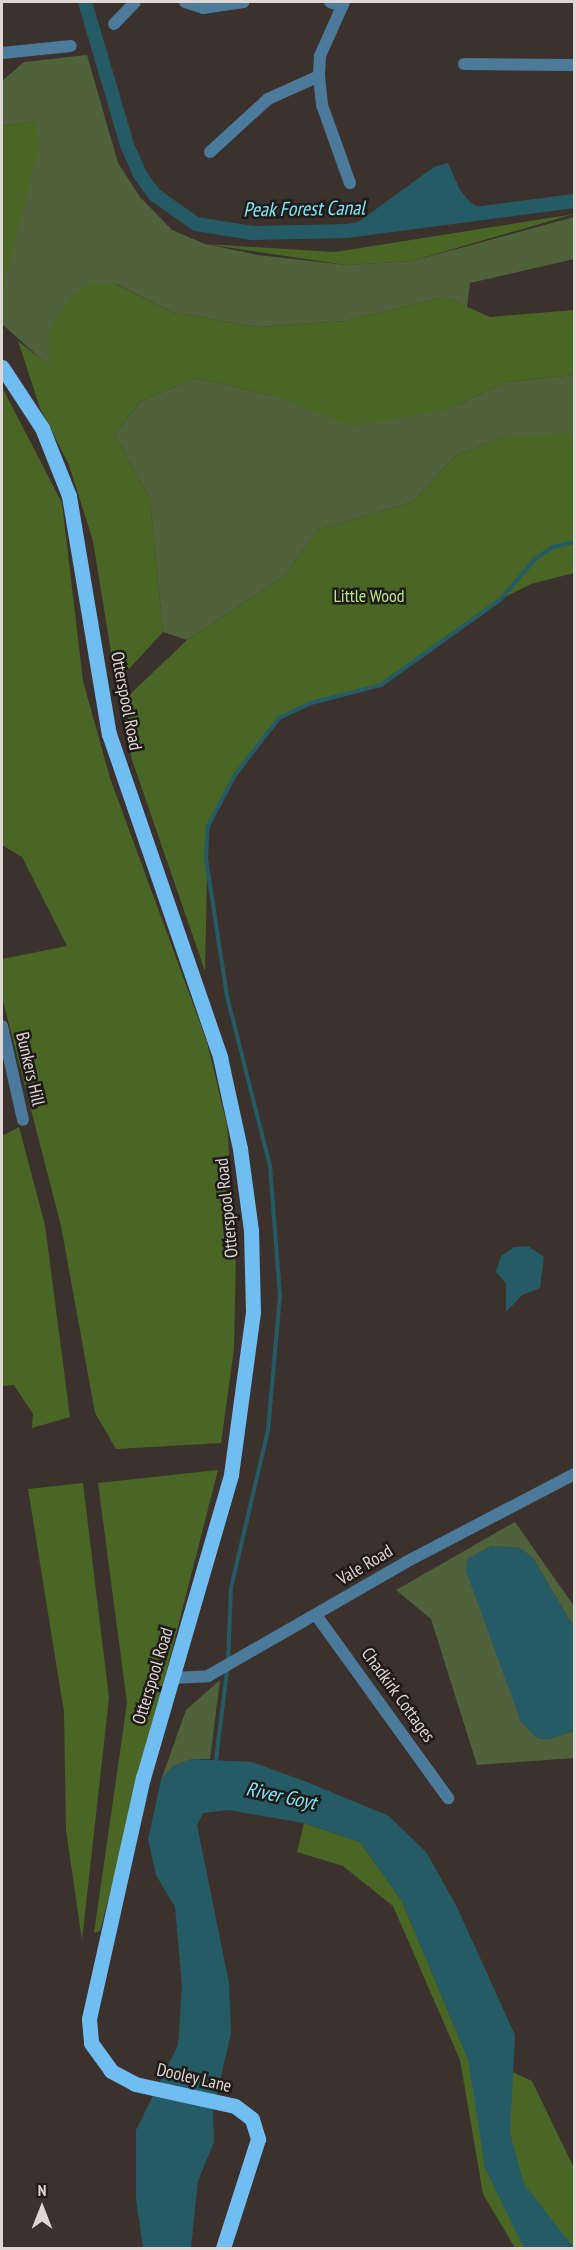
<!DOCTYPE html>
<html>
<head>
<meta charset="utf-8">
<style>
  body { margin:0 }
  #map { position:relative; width:576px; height:2250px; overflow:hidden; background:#3c322d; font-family:"PT Sans Narrow",sans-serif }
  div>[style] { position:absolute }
  .green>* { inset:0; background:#4f623c }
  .forest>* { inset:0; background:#496625 }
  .water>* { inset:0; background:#245b64 }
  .stream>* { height:4px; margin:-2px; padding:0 2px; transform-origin:2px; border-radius:2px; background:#245b64 }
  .canal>* { height:14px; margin:-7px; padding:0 7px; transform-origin:7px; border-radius:7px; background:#245b64 }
  .street>* { height:12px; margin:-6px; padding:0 6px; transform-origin:6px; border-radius:6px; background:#4c7a9b }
  .primary>* { height:15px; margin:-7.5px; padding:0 7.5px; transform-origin:7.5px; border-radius:7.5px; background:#70bdf2 }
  span { translate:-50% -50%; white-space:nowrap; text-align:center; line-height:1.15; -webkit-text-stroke:5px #1f1b19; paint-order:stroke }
  .park-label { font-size:18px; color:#b8e589 }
  .street-label { font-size:18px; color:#ded7d4 }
  .water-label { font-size:20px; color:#7de8fb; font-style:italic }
  .frame { position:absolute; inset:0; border:3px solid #ded7d4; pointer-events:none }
  .north { position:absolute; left:12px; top:2178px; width:60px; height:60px; -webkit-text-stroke:4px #1f1b19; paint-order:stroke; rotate:0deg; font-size:16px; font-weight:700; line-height:24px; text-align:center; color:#ded7d4 }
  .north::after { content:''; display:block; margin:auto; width:21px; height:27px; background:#ded7d4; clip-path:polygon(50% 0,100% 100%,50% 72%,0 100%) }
</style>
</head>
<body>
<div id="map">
  <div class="green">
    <i style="clip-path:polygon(87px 55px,118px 163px,140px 197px,172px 230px,205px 244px,258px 255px,346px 265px,412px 261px,574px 217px,574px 259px,470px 283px,467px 307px,445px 297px,345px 321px,258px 327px,171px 312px,117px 284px,49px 366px,2px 324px,2px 291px,36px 121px,2px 126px,2px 81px,24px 62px)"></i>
    <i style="clip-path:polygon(574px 375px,574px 436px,503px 437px,457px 455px,412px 502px,318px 530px,283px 577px,187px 640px,163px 632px,150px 500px,115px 434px,141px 401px,197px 378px,273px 396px,446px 410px,507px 382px)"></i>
    <i style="clip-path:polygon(515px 1522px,574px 1606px,574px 1628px,533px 1558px,519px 1548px,492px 1546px,469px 1558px,521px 1722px,537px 1738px,549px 1739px,574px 1731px,574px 1758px,477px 1765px,431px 1619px,396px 1590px)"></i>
    <i style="clip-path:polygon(220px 1680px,210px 1759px,192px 1759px,172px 1767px,161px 1780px,186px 1710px)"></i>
  </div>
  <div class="forest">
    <i style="clip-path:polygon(36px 121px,40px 144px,2px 291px,2px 126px)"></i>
    <i style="clip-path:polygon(574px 214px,412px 261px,346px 265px,205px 244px,335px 252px)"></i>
    <i style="clip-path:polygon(90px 283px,116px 284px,171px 312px,258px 327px,345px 321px,445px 297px,490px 317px,574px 310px,574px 375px,507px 382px,446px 410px,353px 426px,273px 396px,197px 378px,141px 401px,115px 434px,150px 500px,163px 632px,116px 683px,93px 541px,69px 465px,40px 408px,18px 341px,49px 365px,49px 331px,68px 299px)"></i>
    <i style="clip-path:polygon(2px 387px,62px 503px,83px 681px,110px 778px,207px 1042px,227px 1125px,236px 1248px,234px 1349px,221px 1443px,116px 1449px,95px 1413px,61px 1226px,2px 997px,2px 959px,67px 946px,22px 857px,2px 845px)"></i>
    <i style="clip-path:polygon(569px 433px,574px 436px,574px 573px,531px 584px,501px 599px,381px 685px,311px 703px,279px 718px,235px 775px,208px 826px,205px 971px,132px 760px,120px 704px,187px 640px,283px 577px,318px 530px,412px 502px,457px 455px,503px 437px)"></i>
    <i style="clip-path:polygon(19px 1127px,45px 1225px,70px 1417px,32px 1428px,33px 1414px,14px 1385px,2px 1386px,2px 1136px)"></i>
    <i style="clip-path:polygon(218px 1470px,100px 1931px,94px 1933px,127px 1703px,98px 1483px)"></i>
    <i style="clip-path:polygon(83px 1483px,109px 1698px,82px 1940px,66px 1830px,64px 1712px,28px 1489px)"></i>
    <i style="clip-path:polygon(304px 1823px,360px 1842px,402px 1901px,468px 2059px,493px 2063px,532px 2081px,574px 2168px,574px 2248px,515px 2248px,483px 2194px,460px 2060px,393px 1906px,343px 1866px,297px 1852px)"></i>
  </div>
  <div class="water">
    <i style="clip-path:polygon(448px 163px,460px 190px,471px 203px,489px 212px,346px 231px,434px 167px)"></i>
    <i style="clip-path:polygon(528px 1246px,544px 1257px,540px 1288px,522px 1295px,506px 1312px,506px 1283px,496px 1272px,501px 1256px,514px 1247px)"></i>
    <i style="clip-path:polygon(493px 1546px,519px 1548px,533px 1558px,574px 1628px,574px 1731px,549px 1739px,537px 1738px,521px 1722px,466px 1571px,468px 1558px)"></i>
    <i style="clip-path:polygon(192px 1759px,252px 1762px,307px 1782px,389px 1816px,426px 1852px,456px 1905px,515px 2035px,510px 2133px,524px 2184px,574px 2248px,524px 2248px,485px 2168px,468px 2059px,402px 1901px,360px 1842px,304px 1823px,228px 1810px,203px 1813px,197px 1825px,229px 1983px,231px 2033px,213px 2111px,214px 2142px,198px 2181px,191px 2248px,143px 2248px,136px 2199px,136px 2130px,178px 2045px,182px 1986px,175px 1907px,156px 1875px,148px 1839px,161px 1780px,172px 1767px)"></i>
  </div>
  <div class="stream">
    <i style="left:228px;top:1662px;width:74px;rotate:-87.7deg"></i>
    <i style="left:231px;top:1588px;width:162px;rotate:-76.8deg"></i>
    <i style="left:268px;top:1430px;width:135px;rotate:-84.9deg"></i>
    <i style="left:280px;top:1296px;width:130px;rotate:-94.4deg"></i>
    <i style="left:270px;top:1166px;width:175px;rotate:-104.2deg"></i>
    <i style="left:227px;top:996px;width:139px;rotate:-98.7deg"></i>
    <i style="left:206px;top:859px;width:33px;rotate:-87deg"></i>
    <i style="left:208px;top:826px;width:58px;rotate:-62.1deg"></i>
    <i style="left:235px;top:775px;width:72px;rotate:-52.3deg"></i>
    <i style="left:279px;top:718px;width:35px;rotate:-25deg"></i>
    <i style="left:311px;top:703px;width:72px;rotate:-14.4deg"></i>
    <i style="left:381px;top:685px;width:148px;rotate:-35.6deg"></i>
    <i style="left:501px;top:599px;width:52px;rotate:-49.6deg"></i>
    <i style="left:535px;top:559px;width:22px;rotate:-34deg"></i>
    <i style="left:553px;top:547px;width:22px;rotate:-13deg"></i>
    <i style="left:216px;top:1760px;width:91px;rotate:-83deg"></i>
  </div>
  <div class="canal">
    <i style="left:85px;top:2px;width:149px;rotate:73.6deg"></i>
    <i style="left:127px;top:145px;width:34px;rotate:66deg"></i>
    <i style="left:141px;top:176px;width:24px;rotate:54deg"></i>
    <i style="left:155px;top:195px;width:50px;rotate:35.3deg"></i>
    <i style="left:196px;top:224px;width:57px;rotate:9.1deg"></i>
    <i style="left:252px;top:233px;width:94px;rotate:-1.2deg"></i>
    <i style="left:346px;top:231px;width:230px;rotate:-7.5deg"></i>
  </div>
  <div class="street">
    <i style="left:185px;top:2px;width:19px;rotate:18deg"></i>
    <i style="left:203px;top:8px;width:41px;rotate:-8.3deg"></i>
    <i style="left:330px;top:2px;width:13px;rotate:18deg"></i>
    <i style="left:344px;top:2px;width:59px;rotate:114deg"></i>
    <i style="left:320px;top:56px;width:20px;rotate:93deg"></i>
    <i style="left:319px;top:76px;width:29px;rotate:84deg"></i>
    <i style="left:322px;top:105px;width:83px;rotate:70.3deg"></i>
    <i style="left:114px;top:24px;width:30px;rotate:-46deg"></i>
    <i style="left:2px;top:53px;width:69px;rotate:-5.8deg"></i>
    <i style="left:464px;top:64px;width:110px;rotate:0.5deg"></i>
    <i style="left:210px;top:152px;width:79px;rotate:-42.4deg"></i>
    <i style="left:268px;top:99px;width:56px;rotate:-24.3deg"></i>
    <i style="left:2px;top:1026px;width:96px;rotate:77.4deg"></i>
    <i style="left:316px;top:1615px;width:226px;rotate:54.2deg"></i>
    <i style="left:173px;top:1678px;width:35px;rotate:-3deg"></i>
    <i style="left:208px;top:1676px;width:228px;rotate:-29.9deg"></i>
    <i style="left:406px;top:1562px;width:190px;rotate:-27.6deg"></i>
  </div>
  <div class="primary">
    <i style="left:2px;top:367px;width:73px;rotate:56.7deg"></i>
    <i style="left:42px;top:428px;width:73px;rotate:68.3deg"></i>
    <i style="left:69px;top:496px;width:241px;rotate:80.5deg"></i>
    <i style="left:109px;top:734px;width:342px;rotate:71deg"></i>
    <i style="left:220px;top:1057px;width:94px;rotate:77.7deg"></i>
    <i style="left:240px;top:1149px;width:82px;rotate:82.3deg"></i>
    <i style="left:251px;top:1230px;width:82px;rotate:88.6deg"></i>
    <i style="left:253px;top:1312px;width:164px;rotate:97.7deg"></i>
    <i style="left:231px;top:1475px;width:315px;rotate:106.2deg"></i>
    <i style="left:143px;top:1777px;width:248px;rotate:102.6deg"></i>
    <i style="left:89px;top:2019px;width:24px;rotate:85deg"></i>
    <i style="left:91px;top:2043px;width:34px;rotate:54deg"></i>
    <i style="left:111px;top:2071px;width:27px;rotate:28deg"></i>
    <i style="left:135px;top:2084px;width:102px;rotate:12.4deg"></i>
    <i style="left:235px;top:2106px;width:21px;rotate:37deg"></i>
    <i style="left:252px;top:2119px;width:21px;rotate:73deg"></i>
    <i style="left:258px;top:2139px;width:114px;rotate:107.8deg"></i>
  </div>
  <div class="park-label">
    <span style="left:369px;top:596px">Little Wood</span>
  </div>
  <div class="street-label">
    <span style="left:126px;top:701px;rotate:79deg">Otterspool Road</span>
    <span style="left:30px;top:1069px;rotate:77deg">Bunkers Hill</span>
    <span style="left:227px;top:1208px;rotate:-96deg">Otterspool Road</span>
    <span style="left:365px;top:1565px;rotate:-31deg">Vale Road</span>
    <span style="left:153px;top:1676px;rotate:-73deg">Otterspool Road</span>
    <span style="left:398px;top:1695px;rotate:54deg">Chadkirk Cottages</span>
    <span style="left:194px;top:2078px;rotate:13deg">Dooley Lane</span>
  </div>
  <div class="water-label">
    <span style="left:304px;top:209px;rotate:-1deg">Peak Forest Canal</span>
    <span style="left:281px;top:1796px;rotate:12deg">River Goyt</span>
  </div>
  <div class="frame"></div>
  <div class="north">N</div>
</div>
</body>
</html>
